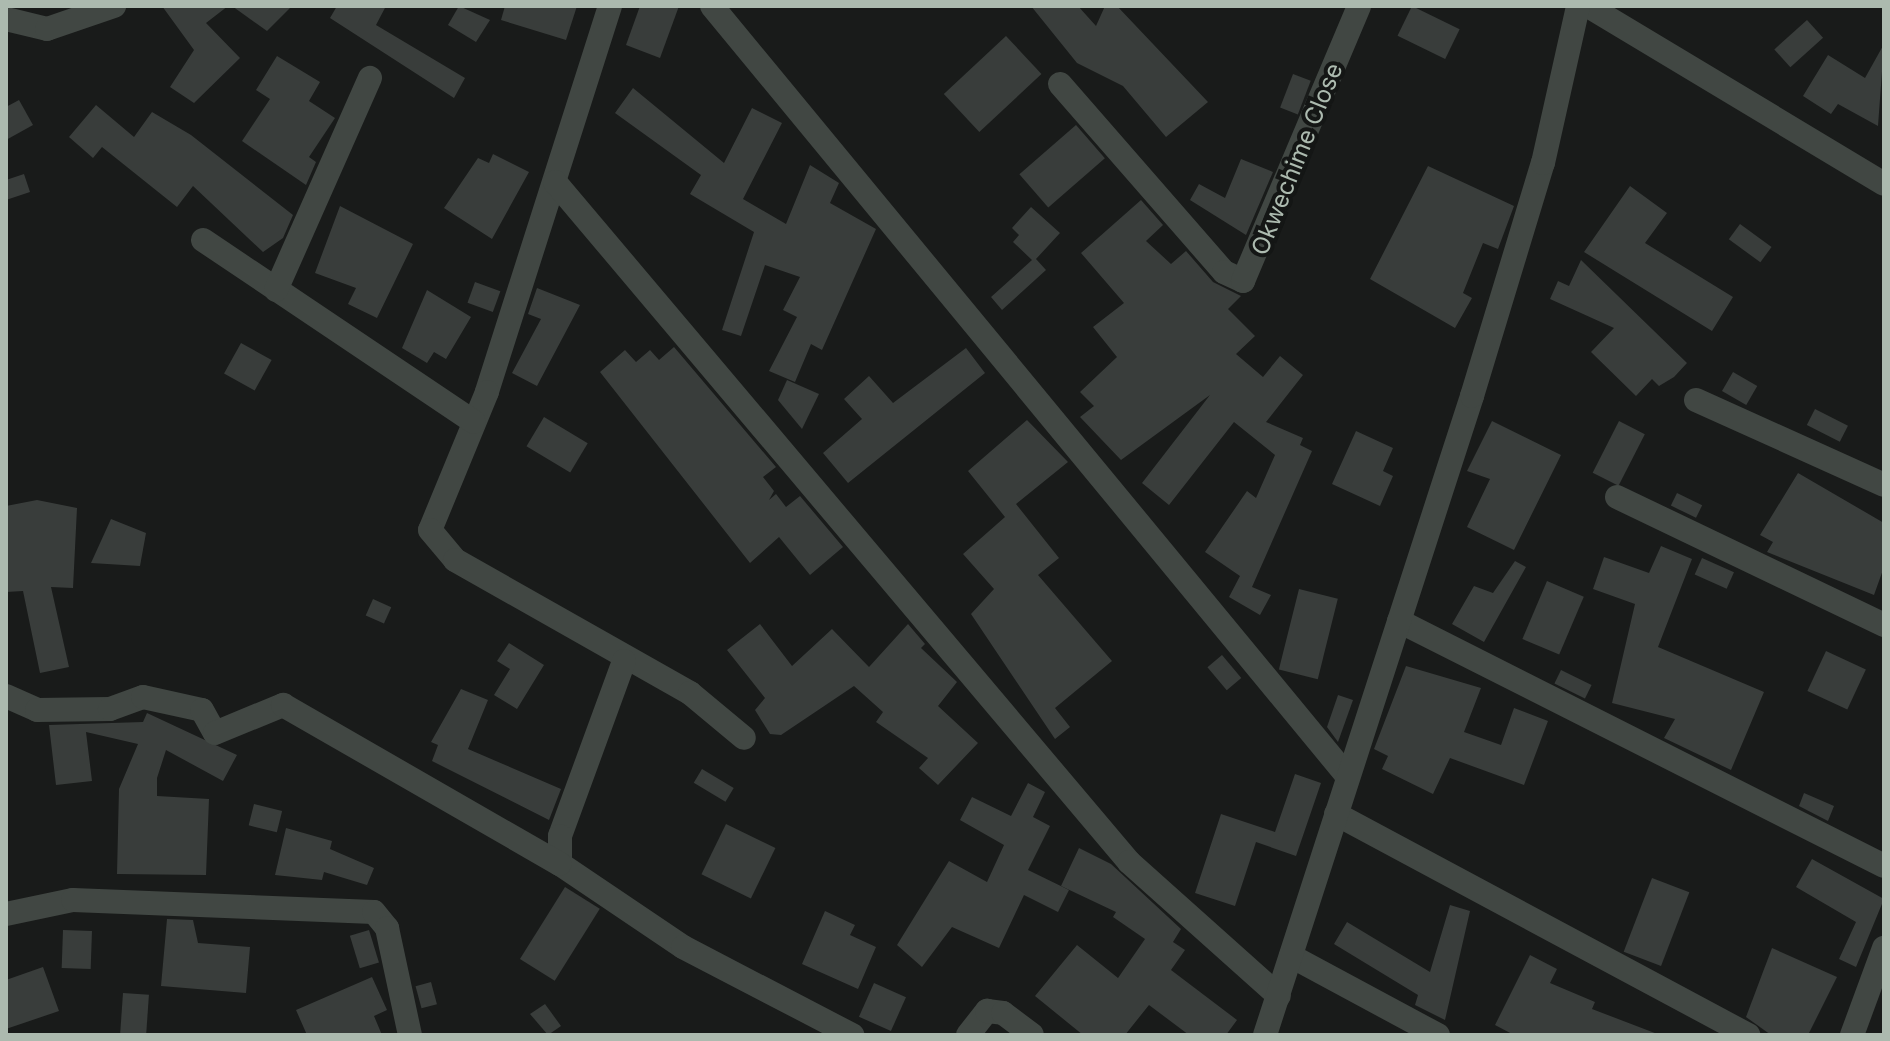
<!DOCTYPE html>
<html>
<head>
<meta charset="utf-8">
<style>
  body { margin:0 }
  #map { position:relative; width:1890px; height:1041px; overflow:hidden; background:#191b1a; font-family:Inter,sans-serif }
  div>[style] { position:absolute }
  .building>* { inset:0; background:#393d3b; transform-origin:0 0 }
  .street>* { height:24px; margin:-12px; padding:0 12px; transform-origin:12px; border-radius:12px; background:#414743 }
  span { translate:-50% -50%; white-space:nowrap; text-align:center; line-height:1.15; -webkit-text-stroke:8px #141615; paint-order:stroke }
  .street-label { font-size:24px; color:#acbaaf }
  .frame { position:absolute; inset:0; border:8px solid #acbaaf; pointer-events:none }
</style>
</head>
<body>
<div id="map">
  <div class="building">
    <i style="clip-path:polygon(162px 6px,228px 6px,206px 23px,240px 58px,194px 103px,170px 87px,194px 50px)"></i>
    <i style="clip-path:polygon(232px 6px,292px 6px,267px 31px)"></i>
    <i style="clip-path:polygon(337px 6px,386px 6px,376px 25px,465px 78px,454px 98px,330px 18px)"></i>
    <i style="clip-path:polygon(459px 6px,490px 20px,476px 42px,448px 25px)"></i>
    <i style="clip-path:polygon(505px 6px,577px 6px,566px 40px,501px 20px)"></i>
    <i style="clip-path:polygon(640px 6px,679px 6px,660px 58px,626px 45px)"></i>
    <i style="clip-path:polygon(1031px 6px,1078px 6px,1096px 26px,1105px 6px,1117px 6px,1208px 102px,1166px 137px,1123px 86px,1077px 63px)"></i>
    <i style="left:1412px;top:6px;width:53px;height:33px;rotate:26deg"></i>
    <i style="left:1807px;top:20px;width:24px;height:44px;rotate:48deg"></i>
    <i style="left:1006px;top:36px;width:52px;height:85px;rotate:47deg"></i>
    <i style="clip-path:polygon(1884px 44px,1878px 126px,1838px 104px,1831px 114px,1803px 96px,1828px 55px,1865px 78px)"></i>
    <i style="clip-path:polygon(277px 56px,320px 82px,309px 101px,335px 118px,309px 157px,316px 162px,306px 185px,242px 141px,270px 99px,256px 90px)"></i>
    <i style="left:1293px;top:74px;width:19px;height:36px;rotate:21deg"></i>
    <i style="clip-path:polygon(633px 88px,724px 163px,752px 108px,782px 123px,743px 199px,786px 224px,810px 165px,839px 183px,830px 203px,876px 229px,822px 350px,811px 344px,795px 382px,769px 371px,797px 317px,783px 310px,800px 277px,765px 265px,741px 336px,722px 330px,754px 232px,690px 194px,701px 175px,615px 113px)"></i>
    <i style="clip-path:polygon(19px 100px,33px 125px,6px 140px,6px 107px)"></i>
    <i style="clip-path:polygon(96px 105px,134px 137px,152px 112px,191px 135px,293px 215px,283px 238px,263px 252px,193px 186px,177px 207px,102px 147px,93px 158px,69px 137px)"></i>
    <i style="left:1076px;top:125px;width:44px;height:75px;rotate:49deg"></i>
    <i style="clip-path:polygon(493px 154px,529px 172px,492px 239px,444px 208px,478px 158px,489px 163px)"></i>
    <i style="clip-path:polygon(1241px 159px,1273px 172px,1246px 235px,1190px 200px,1199px 184px,1225px 198px)"></i>
    <i style="clip-path:polygon(1428px 166px,1514px 206px,1498px 249px,1483px 243px,1463px 293px,1472px 298px,1455px 328px,1370px 279px)"></i>
    <i style="clip-path:polygon(24px 174px,30px 192px,6px 200px,6px 180px)"></i>
    <i style="clip-path:polygon(1630px 186px,1667px 213px,1645px 243px,1733px 297px,1712px 331px,1584px 252px)"></i>
    <i style="clip-path:polygon(1141px 200px,1163px 225px,1146px 241px,1171px 264px,1186px 251px,1213px 282px,1241px 296px,1228px 309px,1255px 336px,1236px 354px,1263px 377px,1280px 356px,1303px 375px,1266px 422px,1303px 438px,1300px 445px,1312px 451px,1252px 587px,1271px 595px,1260px 615px,1229px 597px,1240px 576px,1205px 552px,1247px 491px,1256px 498px,1275px 455px,1234px 422px,1169px 505px,1142px 483px,1210px 395px,1121px 460px,1080px 417px,1094px 406px,1080px 392px,1117px 357px,1093px 327px,1124px 303px,1081px 253px)"></i>
    <i style="clip-path:polygon(340px 206px,413px 244px,377px 318px,348px 304px,356px 288px,315px 273px)"></i>
    <i style="clip-path:polygon(1031px 207px,1060px 233px,1036px 259px,1046px 270px,1002px 310px,991px 297px,1032px 260px,1013px 242px,1019px 235px,1012px 228px)"></i>
    <i style="left:1740px;top:224px;width:39px;height:19px;rotate:36deg"></i>
    <i style="clip-path:polygon(1581px 260px,1687px 363px,1674px 377px,1659px 386px,1652px 379px,1636px 396px,1591px 352px,1614px 328px,1550px 299px,1558px 281px,1569px 286px)"></i>
    <i style="left:475px;top:282px;width:27px;height:22px;rotate:20deg"></i>
    <i style="clip-path:polygon(537px 288px,580px 305px,537px 386px,512px 373px,541px 319px,528px 314px)"></i>
    <i style="clip-path:polygon(427px 290px,471px 317px,446px 359px,434px 352px,427px 363px,402px 348px)"></i>
    <i style="left:241px;top:343px;width:35px;height:35px;rotate:29deg"></i>
    <i style="clip-path:polygon(674px 347px,776px 467px,763px 477px,774px 491px,769px 500px,776px 494px,786px 507px,800px 496px,843px 547px,810px 575px,779px 537px,750px 563px,600px 372px,625px 350px,636px 362px,650px 350px,659px 360px)"></i>
    <i style="clip-path:polygon(966px 348px,985px 373px,848px 483px,823px 453px,862px 419px,844px 399px,869px 376px,893px 403px)"></i>
    <i style="left:1733px;top:372px;width:28px;height:22px;rotate:30deg"></i>
    <i style="clip-path:polygon(787px 380px,819px 394px,802px 429px,778px 400px)"></i>
    <i style="left:1815px;top:409px;width:37px;height:18px;rotate:27deg"></i>
    <i style="left:544px;top:417px;width:51px;height:34px;rotate:31deg"></i>
    <i style="clip-path:polygon(1027px 420px,1068px 462px,1016px 504px,1059px 558px,1038px 575px,1112px 661px,1055px 708px,1070px 727px,1055px 739px,971px 614px,994px 589px,963px 554px,1005px 517px,968px 471px)"></i>
    <i style="clip-path:polygon(1492px 421px,1561px 455px,1514px 550px,1467px 527px,1490px 479px,1467px 471px)"></i>
    <i style="left:1619px;top:421px;width:29px;height:58px;rotate:27deg"></i>
    <i style="clip-path:polygon(1356px 431px,1393px 448px,1383px 471px,1393px 476px,1380px 506px,1332px 484px)"></i>
    <i style="clip-path:polygon(1798px 473px,1884px 523px,1884px 567px,1874px 595px,1767px 552px,1773px 542px,1760px 535px)"></i>
    <i style="left:1677px;top:493px;width:28px;height:14px;rotate:26deg"></i>
    <i style="clip-path:polygon(37px 500px,77px 508px,73px 588px,51px 587px,69px 667px,40px 673px,23px 591px,6px 592px,6px 506px)"></i>
    <i style="clip-path:polygon(111px 519px,146px 533px,140px 566px,91px 563px)"></i>
    <i style="clip-path:polygon(1661px 546px,1692px 559px,1658px 647px,1764px 692px,1731px 770px,1664px 738px,1675px 719px,1612px 703px,1635px 604px,1593px 589px,1604px 557px,1649px 573px)"></i>
    <i style="left:1702px;top:558px;width:35px;height:18px;rotate:24deg"></i>
    <i style="clip-path:polygon(1515px 561px,1526px 567px,1484px 642px,1452px 624px,1474px 586px,1493px 593px)"></i>
    <i style="left:1547px;top:581px;width:40px;height:63px;rotate:23deg"></i>
    <i style="left:1299px;top:589px;width:40px;height:83px;rotate:14deg"></i>
    <i style="left:373px;top:599px;width:20px;height:18px;rotate:24deg"></i>
    <i style="clip-path:polygon(760px 624px,792px 666px,832px 629px,869px 667px,908px 624px,925px 644px,921px 648px,957px 682px,938px 706px,978px 743px,938px 785px,919px 768px,928px 758px,876px 722px,883px 712px,854px 686px,781px 735px,770px 734px,755px 710px,765px 698px,727px 650px)"></i>
    <i style="clip-path:polygon(509px 643px,544px 665px,517px 709px,494px 695px,510px 669px,497px 661px)"></i>
    <i style="left:1826px;top:651px;width:44px;height:44px;rotate:25deg"></i>
    <i style="left:1222px;top:655px;width:30px;height:19px;rotate:50deg"></i>
    <i style="clip-path:polygon(1406px 666px,1481px 688px,1464px 732px,1501px 745px,1514px 708px,1548px 721px,1524px 785px,1450px 758px,1433px 794px,1382px 769px,1388px 756px,1374px 749px)"></i>
    <i style="left:1561px;top:670px;width:34px;height:15px;rotate:26deg"></i>
    <i style="clip-path:polygon(461px 689px,488px 700px,468px 749px,561px 789px,549px 820px,432px 761px,438px 745px,431px 742px)"></i>
    <i style="clip-path:polygon(1338px 695px,1353px 700px,1338px 742px,1327px 727px)"></i>
    <i style="clip-path:polygon(147px 713px,237px 755px,223px 781px,166px 750px,157px 778px,157px 796px,209px 799px,206px 875px,117px 874px,119px 789px,138px 744px,86px 732px,92px 781px,56px 785px,49px 725px,143px 722px)"></i>
    <i style="left:702px;top:769px;width:37px;height:16px;rotate:31deg"></i>
    <i style="clip-path:polygon(1295px 774px,1321px 783px,1296px 856px,1256px 842px,1235px 906px,1195px 893px,1221px 814px,1275px 832px)"></i>
    <i style="clip-path:polygon(1028px 783px,1045px 792px,1033px 817px,1050px 826px,1028px 870px,1069px 890px,1058px 912px,1024px 895px,999px 948px,952px 927px,922px 967px,897px 945px,949px 861px,987px 882px,1004px 845px,960px 820px,972px 797px,1011px 816px)"></i>
    <i style="clip-path:polygon(1804px 793px,1834px 806px,1828px 821px,1799px 806px)"></i>
    <i style="left:254px;top:804px;width:29px;height:22px;rotate:14deg"></i>
    <i style="left:726px;top:824px;width:55px;height:56px;rotate:26deg"></i>
    <i style="clip-path:polygon(286px 828px,332px 841px,330px 849px,374px 868px,367px 885px,324px 872px,322px 880px,275px 875px)"></i>
    <i style="clip-path:polygon(1079px 848px,1111px 864px,1181px 929px,1173px 942px,1185px 950px,1171px 970px,1237px 1020px,1226px 1035px,1189px 1035px,1149px 1005px,1125px 1035px,1083px 1035px,1035px 996px,1077px 945px,1118px 978px,1145px 939px,1113px 917px,1116px 912px,1061px 886px)"></i>
    <i style="clip-path:polygon(1812px 859px,1884px 899px,1856px 967px,1839px 959px,1856px 922px,1796px 887px)"></i>
    <i style="left:1652px;top:878px;width:40px;height:79px;rotate:21deg"></i>
    <i style="left:565px;top:887px;width:41px;height:85px;rotate:32deg"></i>
    <i style="clip-path:polygon(1450px 905px,1470px 911px,1445px 1020px,1415px 1005px,1418px 995px,1334px 944px,1347px 922px,1430px 972px)"></i>
    <i style="clip-path:polygon(825px 911px,855px 925px,850px 935px,876px 947px,858px 989px,802px 964px)"></i>
    <i style="clip-path:polygon(167px 919px,193px 920px,198px 943px,250px 947px,246px 993px,161px 986px)"></i>
    <i style="left:63px;top:930px;width:29px;height:38px;rotate:2deg"></i>
    <i style="left:369px;top:930px;width:34px;height:20px;rotate:73deg"></i>
    <i style="clip-path:polygon(1772px 948px,1837px 977px,1808px 1035px,1771px 1035px,1746px 1017px)"></i>
    <i style="clip-path:polygon(1530px 955px,1557px 969px,1550px 983px,1595px 1002px,1592px 1009px,1660px 1035px,1514px 1035px,1495px 1025px)"></i>
    <i style="clip-path:polygon(43px 967px,59px 1011px,6px 1029px,6px 980px)"></i>
    <i style="clip-path:polygon(372px 977px,387px 1010px,374px 1016px,382px 1035px,307px 1035px,296px 1010px)"></i>
    <i style="left:431px;top:982px;width:23px;height:16px;rotate:75deg"></i>
    <i style="left:874px;top:983px;width:35px;height:37px;rotate:24deg"></i>
    <i style="left:123px;top:993px;width:26px;height:42px;rotate:4deg"></i>
    <i style="clip-path:polygon(545px 1004px,561px 1026px,548px 1035px,530px 1014px)"></i>
  </div>
  <div class="street">
    <i style="left:610px;top:6px;width:405px;rotate:107.7deg"></i>
    <i style="left:487px;top:392px;width:149px;rotate:112.4deg"></i>
    <i style="left:430px;top:530px;width:39px;rotate:50deg"></i>
    <i style="left:455px;top:560px;width:270px;rotate:29.5deg"></i>
    <i style="left:690px;top:693px;width:70px;rotate:39.8deg"></i>
    <i style="left:712px;top:6px;width:999px;rotate:50.48deg"></i>
    <i style="left:1588px;top:6px;width:345px;rotate:31deg"></i>
    <i style="left:6px;top:19px;width:42px;rotate:13.7deg"></i>
    <i style="left:47px;top:29px;width:71px;rotate:-18.9deg"></i>
    <i style="left:1060px;top:84px;width:249px;rotate:48.9deg"></i>
    <i style="left:1224px;top:272px;width:21px;rotate:25deg"></i>
    <i style="left:1243px;top:281px;width:298px;rotate:-67.1deg"></i>
    <i style="left:555px;top:182px;width:890px;rotate:49.83deg"></i>
    <i style="left:1129px;top:862px;width:201px;rotate:41.8deg"></i>
    <i style="left:203px;top:240px;width:326px;rotate:33.9deg"></i>
    <i style="left:276px;top:290px;width:232px;rotate:-66.1deg"></i>
    <i style="left:1696px;top:400px;width:206px;rotate:24.3deg"></i>
    <i style="left:1617px;top:497px;width:296px;rotate:25.6deg"></i>
    <i style="left:1399px;top:621px;width:543px;rotate:26.8deg"></i>
    <i style="left:624px;top:661px;width:186px;rotate:110.1deg"></i>
    <i style="left:560px;top:836px;width:28px;rotate:90deg"></i>
    <i style="left:560px;top:864px;width:148px;rotate:34deg"></i>
    <i style="left:683px;top:947px;width:191px;rotate:27.5deg"></i>
    <i style="left:6px;top:696px;width:34px;rotate:24deg"></i>
    <i style="left:37px;top:710px;width:73px;rotate:-0.8deg"></i>
    <i style="left:110px;top:709px;width:35px;rotate:-20deg"></i>
    <i style="left:143px;top:697px;width:60px;rotate:12.4deg"></i>
    <i style="left:202px;top:710px;width:26px;rotate:61deg"></i>
    <i style="left:215px;top:733px;width:74px;rotate:-22.4deg"></i>
    <i style="left:283px;top:705px;width:319px;rotate:29.9deg"></i>
    <i style="left:1336px;top:814px;width:468px;rotate:28.2deg"></i>
    <i style="left:6px;top:914px;width:68px;rotate:-11.8deg"></i>
    <i style="left:73px;top:900px;width:301px;rotate:2.3deg"></i>
    <i style="left:374px;top:912px;width:21px;rotate:51deg"></i>
    <i style="left:387px;top:928px;width:109px;rotate:77.9deg"></i>
    <i style="left:1291px;top:956px;width:167px;rotate:28.3deg"></i>
    <i style="left:968px;top:1035px;width:31px;rotate:-52deg"></i>
    <i style="left:987px;top:1011px;width:16px;rotate:7deg"></i>
    <i style="left:1003px;top:1013px;width:36px;rotate:37deg"></i>
    <i style="left:1265px;top:1035px;width:672px;rotate:-72.05deg"></i>
    <i style="left:1472px;top:396px;width:244px;rotate:-73.1deg"></i>
    <i style="left:1543px;top:163px;width:161px;rotate:-77.4deg"></i>
    <i style="left:1852px;top:1035px;width:93px;rotate:-69.8deg"></i>
  </div>
  <div class="street-label">
    <span style="left:1297px;top:159px;rotate:-68deg">Okwechime Close</span>
  </div>
  <div class="frame"></div>
</div>
</body>
</html>
